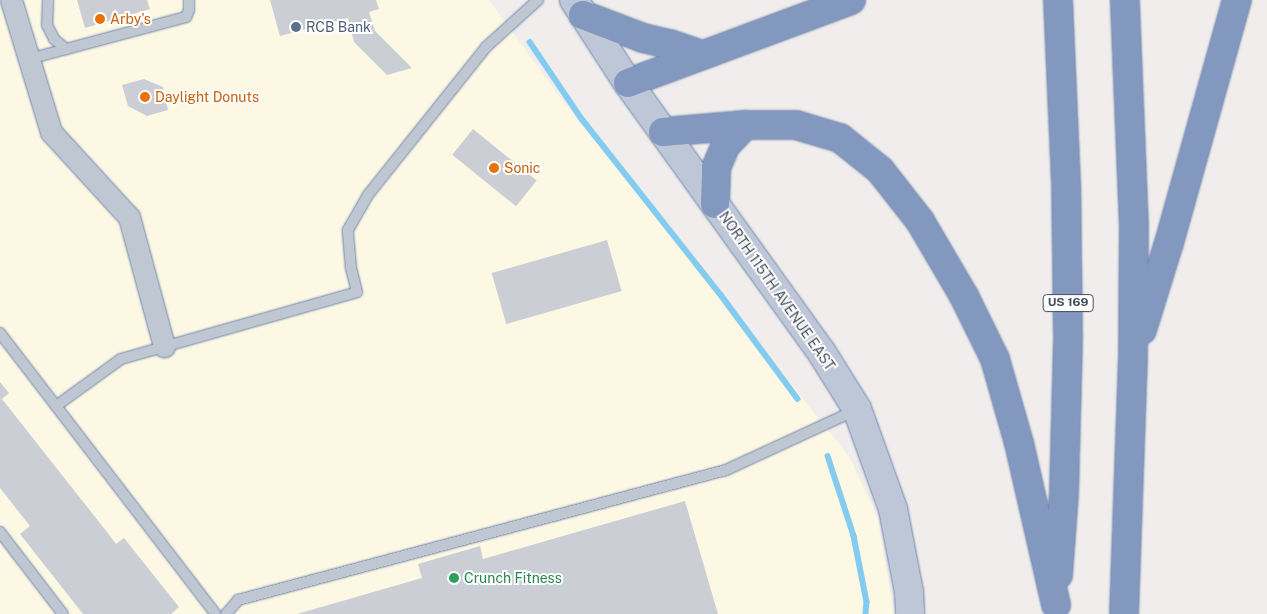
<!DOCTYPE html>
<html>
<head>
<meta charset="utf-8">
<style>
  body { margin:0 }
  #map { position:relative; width:1267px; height:614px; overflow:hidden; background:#f0edec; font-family:"Public Sans",sans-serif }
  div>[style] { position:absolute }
  .commercial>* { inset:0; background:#fcf8e4 }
  .stream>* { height:5.5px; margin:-2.75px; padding:0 2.75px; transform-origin:2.75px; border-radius:2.75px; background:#83cbef }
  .building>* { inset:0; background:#cbced5; transform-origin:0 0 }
  .roads { filter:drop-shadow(0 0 1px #6d83aa) drop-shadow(0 0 1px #6d83aa) }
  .lane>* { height:10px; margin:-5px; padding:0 5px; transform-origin:5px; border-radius:5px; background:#bfc7d3 }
  .street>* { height:21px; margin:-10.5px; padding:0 10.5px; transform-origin:10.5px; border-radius:10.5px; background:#bfc7d3 }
  .secondary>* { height:28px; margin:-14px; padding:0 14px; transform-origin:14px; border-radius:14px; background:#bec7d7 }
  .highway>* { height:28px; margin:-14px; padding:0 14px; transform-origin:14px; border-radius:14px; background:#8298be }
  .dots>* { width:14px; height:14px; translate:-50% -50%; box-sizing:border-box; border:2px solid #fff; border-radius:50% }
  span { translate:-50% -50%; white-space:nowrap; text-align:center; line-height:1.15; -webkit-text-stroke:4px #fff; paint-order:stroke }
  .shield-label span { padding:1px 4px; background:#fff; border:1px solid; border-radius:4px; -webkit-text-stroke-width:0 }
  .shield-label { font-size:12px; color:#444d5b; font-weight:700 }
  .food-label { font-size:14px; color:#c56008 }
  .left { translate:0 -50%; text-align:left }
  .service-label { font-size:14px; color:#4e5e75 }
  .street-label { font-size:14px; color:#444d5b }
  .leisure-label { font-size:14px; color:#27864d }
</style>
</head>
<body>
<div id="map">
  <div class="commercial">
    <i style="clip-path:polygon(0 0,489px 0,563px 101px,849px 456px,878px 519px,894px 614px,0 614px)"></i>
  </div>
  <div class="stream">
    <i style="left:530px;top:42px;width:93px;rotate:56deg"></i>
    <i style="left:582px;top:119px;width:224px;rotate:51.7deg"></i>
    <i style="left:721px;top:295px;width:129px;rotate:53.5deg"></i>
    <i style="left:828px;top:456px;width:84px;rotate:72deg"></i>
    <i style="left:854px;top:536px;width:67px;rotate:78.9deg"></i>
    <i style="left:867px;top:602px;width:12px;rotate:95deg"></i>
  </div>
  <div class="building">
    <i style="clip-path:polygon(77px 0,147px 0,150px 9px,85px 28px)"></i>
    <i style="clip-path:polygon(270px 0,376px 0,379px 9px,369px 12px,375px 31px,412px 68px,387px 75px,354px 42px,348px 18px,280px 36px)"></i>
    <i style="clip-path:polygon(144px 79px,163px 87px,168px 110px,147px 116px,128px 106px,122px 85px)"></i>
    <i style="left:473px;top:129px;width:82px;height:33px;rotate:39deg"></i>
    <i style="left:607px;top:240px;width:53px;height:120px;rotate:74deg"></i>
    <i style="clip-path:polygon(0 382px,9px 393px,2px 399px,103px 527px,116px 544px,124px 538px,179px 607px,171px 614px,83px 614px,20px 534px,30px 526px,0 488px)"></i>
    <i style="clip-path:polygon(685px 501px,718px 614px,297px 614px,422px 578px,418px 564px,480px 546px,483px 559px)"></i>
  </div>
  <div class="roads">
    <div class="lane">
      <i style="left:48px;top:0;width:25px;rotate:92deg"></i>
      <i style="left:47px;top:25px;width:16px;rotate:63deg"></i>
      <i style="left:54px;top:39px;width:16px;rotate:40deg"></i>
      <i style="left:29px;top:59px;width:163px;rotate:-15deg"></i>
      <i style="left:186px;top:17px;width:8px;rotate:-67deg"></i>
      <i style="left:189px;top:10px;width:10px;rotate:-90deg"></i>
      <i style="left:0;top:333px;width:354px;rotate:52.5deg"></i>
      <i style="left:56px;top:406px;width:80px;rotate:-35.9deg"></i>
      <i style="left:121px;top:359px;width:245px;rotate:-15.8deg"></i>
      <i style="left:357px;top:292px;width:25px;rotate:-104deg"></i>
      <i style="left:351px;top:268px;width:38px;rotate:-95deg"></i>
      <i style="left:348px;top:230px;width:40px;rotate:-60.3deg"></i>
      <i style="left:368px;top:195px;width:189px;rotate:-51.4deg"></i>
      <i style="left:486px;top:47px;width:70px;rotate:-42.1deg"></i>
      <i style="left:0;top:532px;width:103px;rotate:52.5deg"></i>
      <i style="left:226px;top:614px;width:18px;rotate:-49deg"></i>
      <i style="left:238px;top:600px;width:505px;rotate:-14.92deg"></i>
      <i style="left:726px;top:470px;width:143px;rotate:-24.8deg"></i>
    </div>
    <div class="street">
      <i style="left:11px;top:0;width:138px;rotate:73.1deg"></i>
      <i style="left:51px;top:132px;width:115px;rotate:47.5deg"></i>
      <i style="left:129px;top:217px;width:134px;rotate:74.8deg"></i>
    </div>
    <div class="secondary">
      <i style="left:574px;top:0;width:99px;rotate:57deg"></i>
      <i style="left:628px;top:83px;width:332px;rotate:54.3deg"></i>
      <i style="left:822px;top:353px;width:66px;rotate:58deg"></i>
      <i style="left:857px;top:409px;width:106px;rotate:70.2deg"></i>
      <i style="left:893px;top:509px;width:85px;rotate:79.1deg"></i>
      <i style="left:909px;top:592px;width:22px;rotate:87deg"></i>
    </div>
    <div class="highway">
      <i style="left:583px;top:15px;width:64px;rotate:21deg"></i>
      <i style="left:643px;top:38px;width:28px;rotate:13deg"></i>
      <i style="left:670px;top:44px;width:34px;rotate:19deg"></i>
      <i style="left:628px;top:83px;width:238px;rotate:-20.4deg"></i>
      <i style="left:663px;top:132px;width:82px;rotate:-4.9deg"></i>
      <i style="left:745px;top:125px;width:51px"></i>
      <i style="left:796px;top:125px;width:46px;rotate:16.5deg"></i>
      <i style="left:840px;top:138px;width:51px;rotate:38.7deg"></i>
      <i style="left:880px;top:170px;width:65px;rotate:51.9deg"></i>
      <i style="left:920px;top:221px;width:87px;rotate:59.6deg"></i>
      <i style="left:964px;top:296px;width:70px;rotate:63.8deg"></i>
      <i style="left:995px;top:359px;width:87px;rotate:74.1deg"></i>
      <i style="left:1019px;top:443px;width:166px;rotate:77.1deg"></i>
      <i style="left:715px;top:204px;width:36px;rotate:-88deg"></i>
      <i style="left:716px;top:168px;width:25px;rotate:-67deg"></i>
      <i style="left:726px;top:145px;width:28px;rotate:-46deg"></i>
      <i style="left:1142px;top:330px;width:91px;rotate:-72.8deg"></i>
      <i style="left:1169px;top:243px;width:252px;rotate:-74.4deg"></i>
      <i style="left:1058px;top:575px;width:82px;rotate:-85.8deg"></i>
      <i style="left:1064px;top:493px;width:157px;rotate:-88.5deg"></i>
      <i style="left:1068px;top:336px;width:153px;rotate:-90.7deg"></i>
      <i style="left:1066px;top:183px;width:183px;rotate:-92.5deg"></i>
      <i style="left:1124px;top:614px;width:256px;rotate:-88deg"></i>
      <i style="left:1133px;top:358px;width:130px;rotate:-89.6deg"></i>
      <i style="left:1134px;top:228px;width:228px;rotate:-92.3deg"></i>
    </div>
  </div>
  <div class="dots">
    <i style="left:100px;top:19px;background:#e8710a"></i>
    <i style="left:296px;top:27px;background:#5c6f8a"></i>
    <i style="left:145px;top:97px;background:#e8710a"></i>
    <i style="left:494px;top:168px;background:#e8710a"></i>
    <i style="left:454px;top:578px;background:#2e9e5b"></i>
  </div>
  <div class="shield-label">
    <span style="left:1068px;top:303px">US 169</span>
  </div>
  <div class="food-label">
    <span class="left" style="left:110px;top:19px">Arby's</span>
    <span class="left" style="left:155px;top:97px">Daylight Donuts</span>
    <span class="left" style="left:504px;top:168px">Sonic</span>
  </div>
  <div class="service-label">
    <span class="left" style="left:306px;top:27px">RCB Bank</span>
  </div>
  <div class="street-label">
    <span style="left:777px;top:291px;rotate:55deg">NORTH 115TH AVENUE EAST</span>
  </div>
  <div class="leisure-label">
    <span class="left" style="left:464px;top:578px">Crunch Fitness</span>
  </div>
</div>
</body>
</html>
